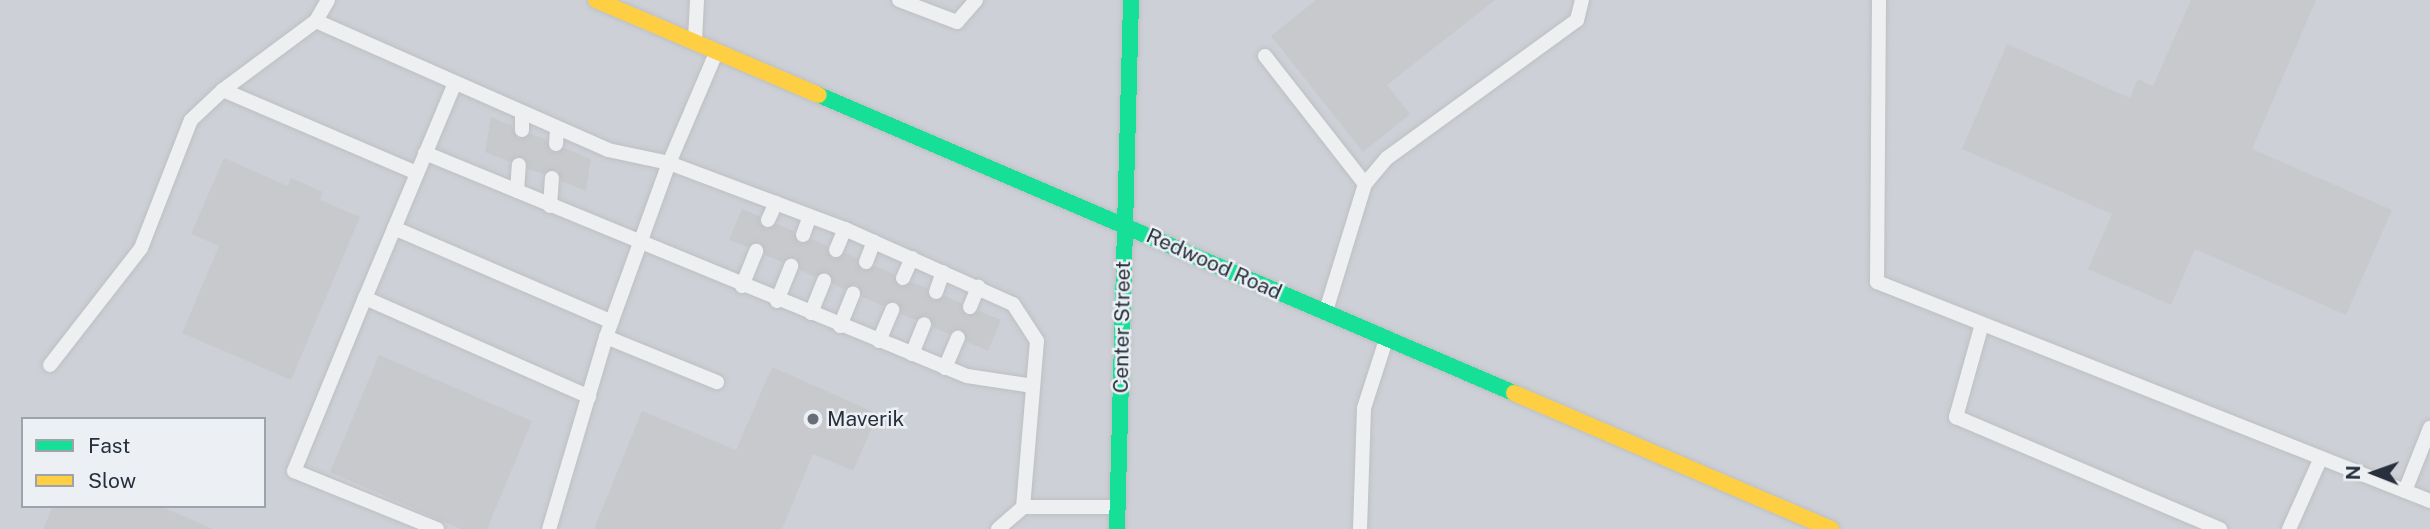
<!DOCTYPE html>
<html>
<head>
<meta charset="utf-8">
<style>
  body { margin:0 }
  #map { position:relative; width:2430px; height:529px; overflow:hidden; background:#dee1e4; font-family:"Public Sans",sans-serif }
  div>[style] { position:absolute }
  .built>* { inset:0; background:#cdd1d7 }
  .building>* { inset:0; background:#c7c9cc }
  .roads { filter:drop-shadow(0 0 2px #bdbfc2) drop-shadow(0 0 2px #bdbfc2) }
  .lane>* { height:14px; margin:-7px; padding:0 7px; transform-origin:7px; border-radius:7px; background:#eeeff1 }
  .fast>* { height:16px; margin:-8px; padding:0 8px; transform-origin:8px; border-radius:8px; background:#16e098 }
  .slow>* { height:16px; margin:-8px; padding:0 8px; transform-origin:8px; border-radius:8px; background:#ffcf43 }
  .dots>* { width:19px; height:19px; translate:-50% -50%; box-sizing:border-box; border:4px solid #ecf0f4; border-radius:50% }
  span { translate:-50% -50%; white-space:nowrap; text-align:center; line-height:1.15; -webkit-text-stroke:5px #ecf0f4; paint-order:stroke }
  .street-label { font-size:21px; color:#27303c }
  .poi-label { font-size:21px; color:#27303c }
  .left { translate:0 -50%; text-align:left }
  .legend { position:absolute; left:21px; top:417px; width:245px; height:91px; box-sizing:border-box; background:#ecf0f4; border:2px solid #9da3aa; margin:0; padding:9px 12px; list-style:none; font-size:21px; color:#27303c }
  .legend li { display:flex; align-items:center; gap:14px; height:35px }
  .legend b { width:35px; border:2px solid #9da3aa }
  .north { position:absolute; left:2339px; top:438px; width:70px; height:70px; -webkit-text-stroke:5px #ecf0f4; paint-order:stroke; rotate:271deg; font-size:19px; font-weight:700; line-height:28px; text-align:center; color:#27303c }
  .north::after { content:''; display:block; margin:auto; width:24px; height:32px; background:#27303c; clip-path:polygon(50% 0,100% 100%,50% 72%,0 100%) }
</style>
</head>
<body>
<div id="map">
  <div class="built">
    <i style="clip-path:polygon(evenodd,0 0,2430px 0,2430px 529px,0 529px,0 0,23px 419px,264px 419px,264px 506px,23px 506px,23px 419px)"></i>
  </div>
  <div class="building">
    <i style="clip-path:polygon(1316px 0,1495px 0,1387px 85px,1410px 114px,1363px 152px,1271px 36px)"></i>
    <i style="clip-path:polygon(2191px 0,2316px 0,2252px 149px,2392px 210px,2346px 315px,2195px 249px,2171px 305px,2088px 269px,2112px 214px,1962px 149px,2007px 44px,2130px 98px,2138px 79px,2153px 86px)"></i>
    <i style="clip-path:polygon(491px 117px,512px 126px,518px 139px,531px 134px,547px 140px,551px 152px,565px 148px,591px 159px,586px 191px,561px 181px,557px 170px,543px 174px,528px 169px,524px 157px,510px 162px,485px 152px)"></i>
    <i style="clip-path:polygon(224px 158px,288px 186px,291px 178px,323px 192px,320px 200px,360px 217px,291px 380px,182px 333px,219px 246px,191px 234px)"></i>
    <i style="clip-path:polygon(742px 209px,759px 216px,765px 229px,777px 224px,794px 231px,799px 244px,812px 239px,827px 246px,833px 259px,845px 253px,857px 258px,862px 271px,875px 266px,894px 274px,900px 287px,912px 282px,927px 288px,932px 301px,945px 296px,961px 303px,966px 316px,979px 311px,1001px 320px,988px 351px,967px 342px,961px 329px,949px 334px,933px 327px,928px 315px,915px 320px,901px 314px,896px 301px,883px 306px,862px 297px,857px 284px,844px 289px,833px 284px,828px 272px,815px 277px,800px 270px,795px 257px,782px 262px,765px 255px,760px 242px,747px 247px,729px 240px)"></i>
    <i style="clip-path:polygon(379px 355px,532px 421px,487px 529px,461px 529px,330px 472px)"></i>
    <i style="clip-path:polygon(772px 367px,878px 414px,853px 471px,813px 454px,782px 529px,594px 529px,642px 411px,736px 450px)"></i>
    <i style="clip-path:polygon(53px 506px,160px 506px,213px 529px,43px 529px)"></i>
  </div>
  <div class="roads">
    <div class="lane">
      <i style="left:328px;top:0;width:24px;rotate:120deg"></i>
      <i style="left:316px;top:21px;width:319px;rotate:23.8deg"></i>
      <i style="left:608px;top:150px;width:62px;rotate:12deg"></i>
      <i style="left:669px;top:163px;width:185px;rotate:109.9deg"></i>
      <i style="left:606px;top:337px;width:200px;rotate:106.5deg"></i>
      <i style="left:899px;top:0;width:62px;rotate:20.8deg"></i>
      <i style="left:957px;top:22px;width:29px;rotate:-49deg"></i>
      <i style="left:1879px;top:0;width:282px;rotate:90.4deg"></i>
      <i style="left:1877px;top:282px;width:595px;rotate:21.6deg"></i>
      <i style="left:695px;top:40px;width:40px;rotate:-87.1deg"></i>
      <i style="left:716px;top:53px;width:120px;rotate:113.1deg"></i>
      <i style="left:669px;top:163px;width:188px;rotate:20.6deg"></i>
      <i style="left:845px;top:229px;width:184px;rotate:24.1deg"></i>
      <i style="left:1013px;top:304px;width:44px;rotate:57deg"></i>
      <i style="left:1037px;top:341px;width:167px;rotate:94.8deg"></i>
      <i style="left:1023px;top:507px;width:93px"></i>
      <i style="left:1265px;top:56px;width:162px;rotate:52deg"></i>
      <i style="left:1365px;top:184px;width:133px;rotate:107.1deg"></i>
      <i style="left:223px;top:90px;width:211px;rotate:23.2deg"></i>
      <i style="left:522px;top:130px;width:18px;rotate:-90deg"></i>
      <i style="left:556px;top:144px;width:16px;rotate:-86deg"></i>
      <i style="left:425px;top:153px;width:586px;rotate:22.36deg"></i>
      <i style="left:967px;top:376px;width:67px;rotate:8.6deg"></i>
      <i style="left:1365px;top:184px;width:34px;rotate:-50deg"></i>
      <i style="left:1387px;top:158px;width:235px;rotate:-36deg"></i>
      <i style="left:1577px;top:20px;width:21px;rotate:-76deg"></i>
      <i style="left:517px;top:191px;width:26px;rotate:-86deg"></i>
      <i style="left:550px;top:206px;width:28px;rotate:-86deg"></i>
      <i style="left:768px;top:220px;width:19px;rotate:-65deg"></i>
      <i style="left:394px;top:228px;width:237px;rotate:23.3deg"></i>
      <i style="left:803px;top:235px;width:20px;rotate:-70deg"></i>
      <i style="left:836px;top:250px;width:23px;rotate:-67deg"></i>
      <i style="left:866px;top:262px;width:22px;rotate:-69deg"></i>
      <i style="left:903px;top:278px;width:22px;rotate:-66deg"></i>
      <i style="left:742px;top:286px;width:38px;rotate:-68deg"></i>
      <i style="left:936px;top:292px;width:21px;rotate:-71deg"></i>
      <i style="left:365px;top:298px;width:233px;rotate:-67.3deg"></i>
      <i style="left:777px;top:301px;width:38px;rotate:-68deg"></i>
      <i style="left:970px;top:307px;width:22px;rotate:-68deg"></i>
      <i style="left:811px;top:313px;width:35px;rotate:-68deg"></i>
      <i style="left:1982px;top:324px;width:97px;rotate:105.6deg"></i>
      <i style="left:1956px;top:417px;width:287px;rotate:23deg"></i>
      <i style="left:840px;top:326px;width:35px;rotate:-68deg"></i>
      <i style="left:606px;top:337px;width:120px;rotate:22.1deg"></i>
      <i style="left:879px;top:341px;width:34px;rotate:-67deg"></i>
      <i style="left:912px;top:354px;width:32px;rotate:-68deg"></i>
      <i style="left:50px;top:365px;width:148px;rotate:-52.1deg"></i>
      <i style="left:141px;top:248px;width:137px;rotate:-68.7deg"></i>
      <i style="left:191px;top:120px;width:44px;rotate:-43.2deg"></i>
      <i style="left:223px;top:90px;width:116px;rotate:-36.6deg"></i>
      <i style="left:945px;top:368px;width:33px;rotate:-67deg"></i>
      <i style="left:2405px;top:491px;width:68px;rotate:-68.4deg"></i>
      <i style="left:437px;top:529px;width:154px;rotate:-157.9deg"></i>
      <i style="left:294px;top:471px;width:187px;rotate:-67.7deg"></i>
      <i style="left:365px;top:298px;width:245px;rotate:23.8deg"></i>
      <i style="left:998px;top:529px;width:33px;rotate:-41deg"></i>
      <i style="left:1360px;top:529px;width:121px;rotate:-88.1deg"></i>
      <i style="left:1364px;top:408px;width:71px;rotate:-72.1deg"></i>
      <i style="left:2289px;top:529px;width:76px;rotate:-65.8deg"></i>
    </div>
    <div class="fast">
      <i style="left:819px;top:95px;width:756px;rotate:23.21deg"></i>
      <i style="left:1117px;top:529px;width:529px;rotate:-88.48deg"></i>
    </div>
    <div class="slow">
      <i style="left:596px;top:0;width:242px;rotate:23.1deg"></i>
      <i style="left:1514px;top:393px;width:345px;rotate:23.2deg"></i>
    </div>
  </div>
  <div class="dots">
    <i style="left:813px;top:419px;background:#676e77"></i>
  </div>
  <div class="street-label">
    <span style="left:1214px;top:264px;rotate:24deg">Redwood Road</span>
    <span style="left:1122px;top:327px;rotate:-89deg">Center Street</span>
  </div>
  <div class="poi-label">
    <span class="left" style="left:827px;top:419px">Maverik</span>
  </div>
  <ul class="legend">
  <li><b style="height:9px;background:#16e098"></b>Fast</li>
  <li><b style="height:9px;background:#ffcf43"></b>Slow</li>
  </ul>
  <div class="north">N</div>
</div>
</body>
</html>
